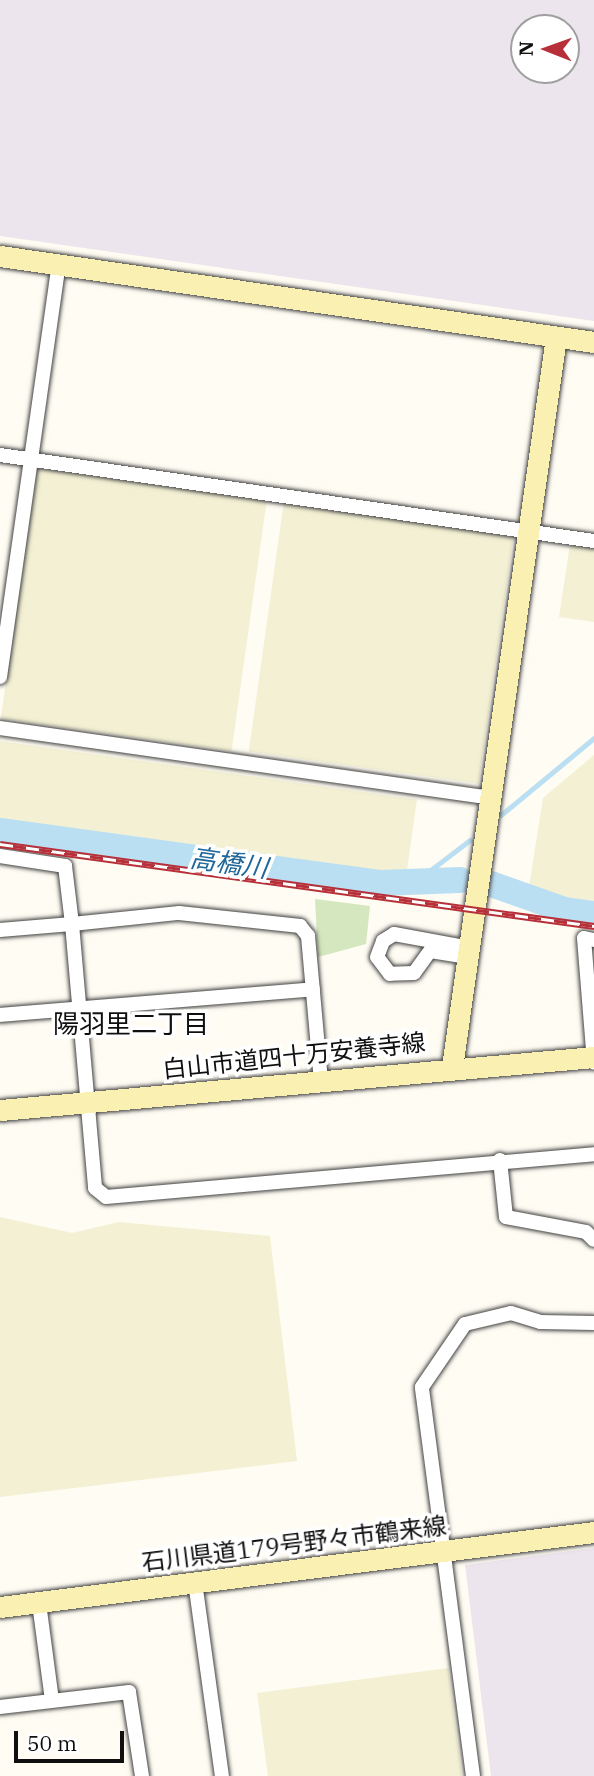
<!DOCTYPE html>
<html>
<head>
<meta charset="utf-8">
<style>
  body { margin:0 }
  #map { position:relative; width:594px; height:1776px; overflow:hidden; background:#fefcf3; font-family:"IBM Plex Serif","Noto Sans JP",serif }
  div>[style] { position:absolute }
  .industrial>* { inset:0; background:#ece5ed }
  .farmland>* { inset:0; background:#f3f0d4; transform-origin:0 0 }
  .green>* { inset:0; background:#d4e7be }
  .stream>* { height:4.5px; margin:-2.25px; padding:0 2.25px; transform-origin:2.25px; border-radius:2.25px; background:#bbdff2 }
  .river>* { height:26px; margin:-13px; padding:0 13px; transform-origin:13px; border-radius:13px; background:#bbdff2 }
  .roads { filter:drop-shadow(0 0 2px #424242) drop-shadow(0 0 2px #424242) }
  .street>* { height:14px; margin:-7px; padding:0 7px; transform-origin:7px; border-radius:7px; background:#fff }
  .secondary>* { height:21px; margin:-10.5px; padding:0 10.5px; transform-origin:10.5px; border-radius:10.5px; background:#f9f0b2 }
  .rail>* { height:7px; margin-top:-3.5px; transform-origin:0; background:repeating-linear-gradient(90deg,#fff 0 13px,#b73039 0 26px); box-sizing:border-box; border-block:2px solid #b73039 }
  span { translate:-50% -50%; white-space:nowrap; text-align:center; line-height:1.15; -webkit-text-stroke:7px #fff; paint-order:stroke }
  .street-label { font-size:24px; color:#0f0f0f }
  .water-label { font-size:26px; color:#20679a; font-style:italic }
  .neighbourhood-label { font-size:26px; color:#0f0f0f }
  .north { position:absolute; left:510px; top:14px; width:70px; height:70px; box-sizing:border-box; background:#fff; border:2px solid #9f9f9f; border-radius:50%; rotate:271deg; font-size:19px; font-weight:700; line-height:28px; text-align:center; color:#0f0f0f }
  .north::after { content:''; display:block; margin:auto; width:24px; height:32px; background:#b73039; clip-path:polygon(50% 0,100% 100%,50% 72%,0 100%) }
  .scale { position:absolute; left:14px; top:1731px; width:110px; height:32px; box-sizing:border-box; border:4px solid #0f0f0f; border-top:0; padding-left:9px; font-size:21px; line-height:24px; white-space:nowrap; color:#0f0f0f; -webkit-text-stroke:5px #fff; paint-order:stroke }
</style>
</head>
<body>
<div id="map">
  <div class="industrial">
    <i style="clip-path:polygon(evenodd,0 0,594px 0,594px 321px,0 236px,0 0,566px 28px,566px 70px,524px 70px,524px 28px,566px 28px)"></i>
    <i style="clip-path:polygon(594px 1548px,594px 1776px,491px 1776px,465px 1565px)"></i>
  </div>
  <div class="farmland">
    <i style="left:36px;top:468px;width:233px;height:253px;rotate:8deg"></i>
    <i style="left:284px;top:501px;width:232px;height:253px;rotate:8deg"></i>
    <i style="clip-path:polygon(570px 545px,594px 548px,594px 622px,559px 617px)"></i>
    <i style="left:0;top:741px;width:421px;height:79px;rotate:8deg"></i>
    <i style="clip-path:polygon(594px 755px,594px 902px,528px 893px,543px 798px)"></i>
    <i style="clip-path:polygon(0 1217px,72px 1233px,119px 1222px,270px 1236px,297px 1461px,0 1497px)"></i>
    <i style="clip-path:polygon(448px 1668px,462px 1776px,268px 1776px,257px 1693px)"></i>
  </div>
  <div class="green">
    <i style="clip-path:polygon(315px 899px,370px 906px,366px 944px,318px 957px)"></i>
  </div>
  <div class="stream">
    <i style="left:501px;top:815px;width:121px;rotate:-39.6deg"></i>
    <i style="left:411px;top:885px;width:74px;rotate:-37.3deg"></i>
  </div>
  <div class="river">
    <i style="left:0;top:831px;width:385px;rotate:7.8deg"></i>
    <i style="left:381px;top:883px;width:79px;rotate:-2.2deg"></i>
    <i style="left:491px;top:884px;width:78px;rotate:19.4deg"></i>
    <i style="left:565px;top:910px;width:29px;rotate:8deg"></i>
  </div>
  <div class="roads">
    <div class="street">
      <i style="left:0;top:455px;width:600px;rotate:8.24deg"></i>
      <i style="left:0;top:677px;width:416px;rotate:-81.9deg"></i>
      <i style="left:0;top:728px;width:496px;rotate:8.1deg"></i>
      <i style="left:0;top:856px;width:66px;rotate:8.7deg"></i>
      <i style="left:65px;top:866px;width:58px;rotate:83.1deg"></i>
      <i style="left:72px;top:924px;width:108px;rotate:-5.9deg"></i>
      <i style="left:179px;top:913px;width:122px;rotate:6.1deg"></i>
      <i style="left:300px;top:926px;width:13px;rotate:51deg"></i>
      <i style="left:308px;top:936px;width:146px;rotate:84.9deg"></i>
      <i style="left:0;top:930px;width:72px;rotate:-4.8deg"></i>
      <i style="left:72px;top:924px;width:265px;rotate:85deg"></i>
      <i style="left:95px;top:1188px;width:14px;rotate:39deg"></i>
      <i style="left:106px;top:1197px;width:490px;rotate:-5deg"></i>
      <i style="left:594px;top:940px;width:10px;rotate:-169deg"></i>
      <i style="left:584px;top:938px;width:125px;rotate:85.4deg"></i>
      <i style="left:468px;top:957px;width:38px;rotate:-171deg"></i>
      <i style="left:430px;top:951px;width:27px;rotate:126deg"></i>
      <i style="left:414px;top:973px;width:24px;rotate:178deg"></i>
      <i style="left:390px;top:974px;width:21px;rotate:-127deg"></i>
      <i style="left:377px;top:957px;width:17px;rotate:-69deg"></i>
      <i style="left:383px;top:941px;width:13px;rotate:-32deg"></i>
      <i style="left:394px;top:934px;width:77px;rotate:10.4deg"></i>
      <i style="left:0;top:1015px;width:314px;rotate:-4.7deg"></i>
      <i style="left:500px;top:1160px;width:57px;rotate:84deg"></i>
      <i style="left:506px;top:1217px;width:81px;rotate:10.6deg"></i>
      <i style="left:586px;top:1232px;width:11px;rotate:45deg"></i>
      <i style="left:195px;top:1582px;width:196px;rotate:82.1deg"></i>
      <i style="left:39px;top:1603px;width:98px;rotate:82.4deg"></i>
      <i style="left:0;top:1707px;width:130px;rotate:-6.6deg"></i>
      <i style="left:129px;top:1692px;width:85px;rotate:81.2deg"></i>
      <i style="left:473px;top:1776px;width:392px;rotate:-97.5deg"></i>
      <i style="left:422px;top:1387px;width:76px;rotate:-55.7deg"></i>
      <i style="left:465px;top:1324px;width:47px;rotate:-13.4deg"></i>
      <i style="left:511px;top:1313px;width:30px;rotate:17deg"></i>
      <i style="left:540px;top:1322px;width:54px;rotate:1.1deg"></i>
    </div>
    <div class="secondary">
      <i style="left:0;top:256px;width:600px;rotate:8.24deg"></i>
      <i style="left:452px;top:1067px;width:737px;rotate:-81.89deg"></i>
      <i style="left:0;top:1110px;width:596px;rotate:-5.1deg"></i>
      <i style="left:0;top:1607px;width:599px;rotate:-7.2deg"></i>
    </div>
  </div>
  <div class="rail">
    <i style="left:0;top:844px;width:600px;rotate:7.86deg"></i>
  </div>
  <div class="street-label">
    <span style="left:294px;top:1056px;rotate:-6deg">白山市道四十万安養寺線</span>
    <span style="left:294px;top:1544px;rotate:-7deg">石川県道179号野々市鶴来線</span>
  </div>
  <div class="water-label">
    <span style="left:229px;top:863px;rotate:8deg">高橋川</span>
  </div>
  <div class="neighbourhood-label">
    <span style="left:131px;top:1024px">陽羽里二丁目</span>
  </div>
  <div class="north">N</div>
  <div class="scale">50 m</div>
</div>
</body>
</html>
